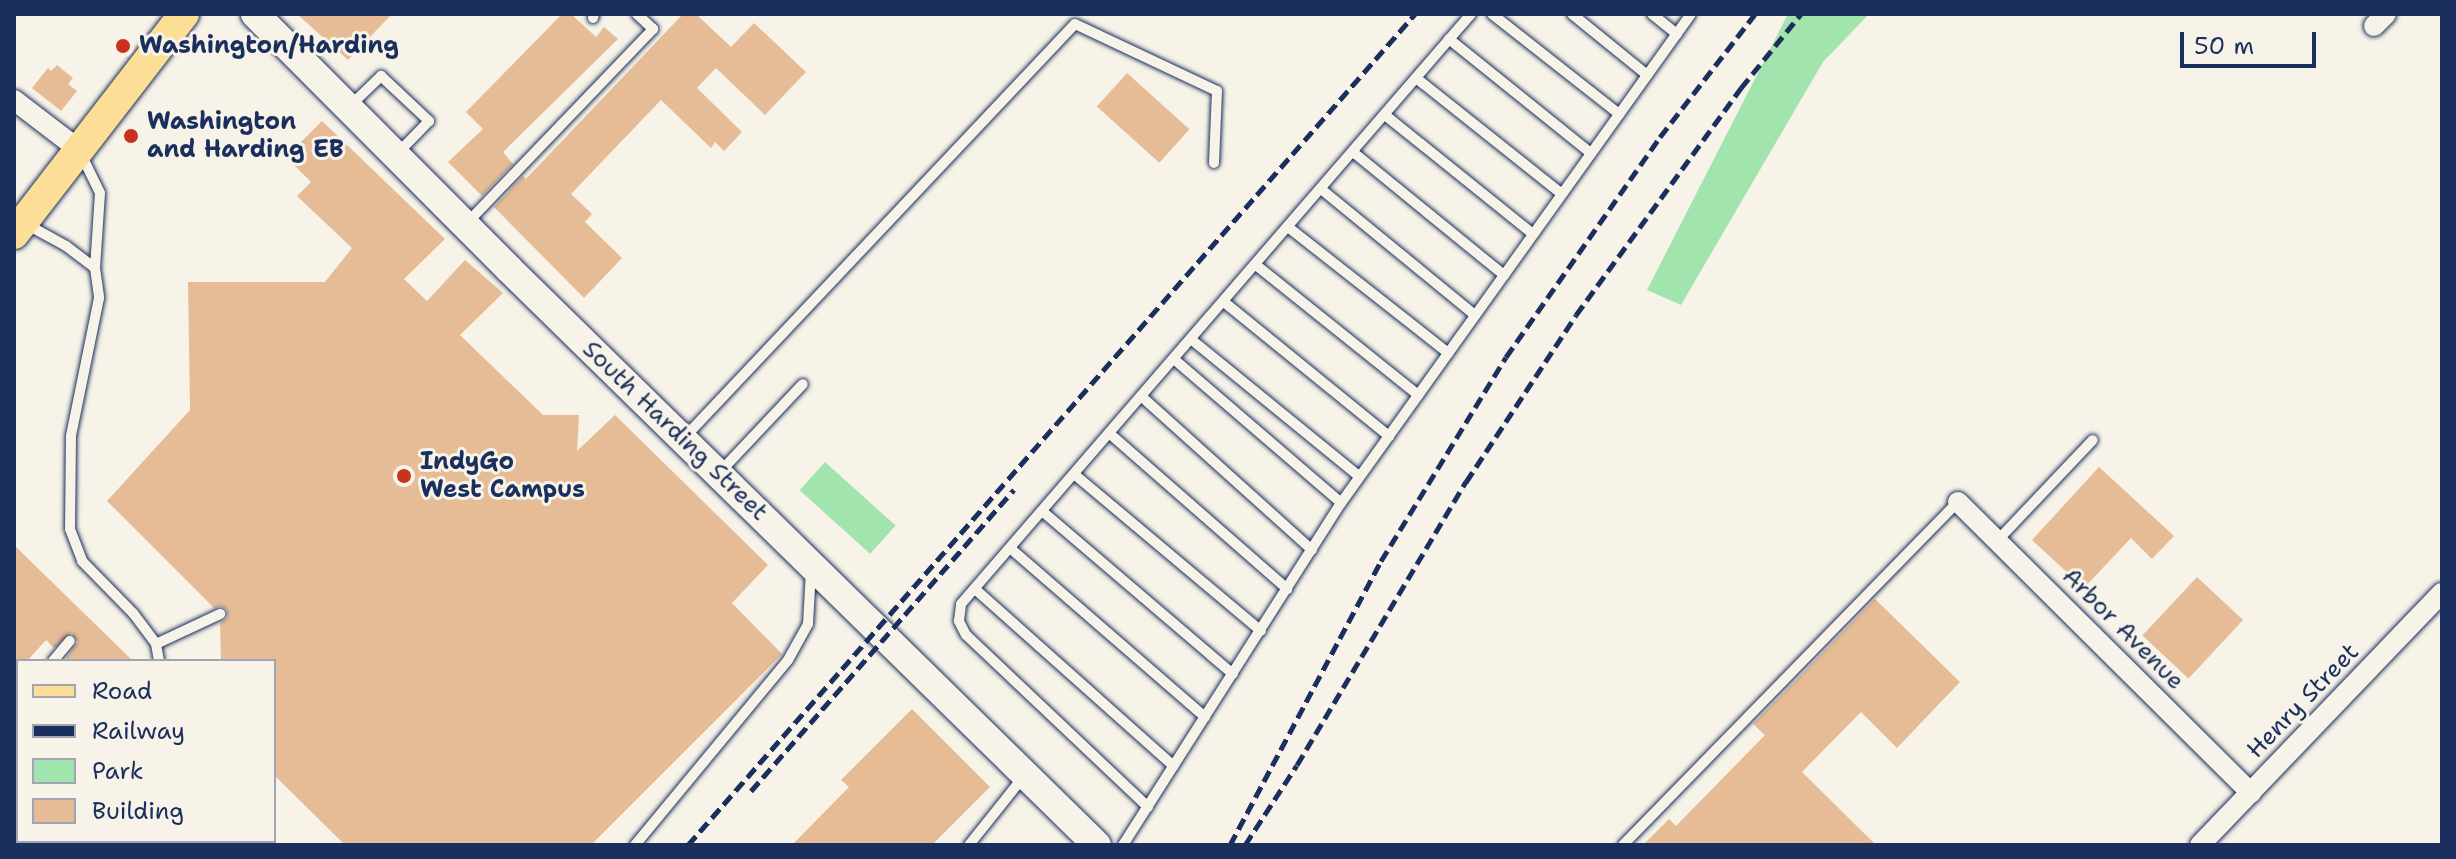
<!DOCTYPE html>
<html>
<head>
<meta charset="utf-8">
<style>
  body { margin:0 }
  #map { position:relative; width:2456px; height:859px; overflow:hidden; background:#f7f3e8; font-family:"Shantell Sans",sans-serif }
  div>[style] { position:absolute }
  .green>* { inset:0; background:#a2e4ad; transform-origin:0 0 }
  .building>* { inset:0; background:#e6bc96; transform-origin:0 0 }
  .roads { filter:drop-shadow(0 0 2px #1b2f5e) drop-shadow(0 0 2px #1b2f5e) }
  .lane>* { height:10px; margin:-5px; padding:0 5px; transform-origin:5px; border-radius:5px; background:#f7f3e8 }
  .street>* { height:20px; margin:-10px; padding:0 10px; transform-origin:10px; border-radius:10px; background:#f7f3e8 }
  .secondary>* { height:28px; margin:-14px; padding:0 14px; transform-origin:14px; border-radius:14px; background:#f7f3e8 }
  .primary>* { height:30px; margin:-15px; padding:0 15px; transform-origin:15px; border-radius:15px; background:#fdde96 }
  .rail>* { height:5px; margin-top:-2.5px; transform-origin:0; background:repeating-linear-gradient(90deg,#1b2f5e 0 12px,transparent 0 18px) }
  .dots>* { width:22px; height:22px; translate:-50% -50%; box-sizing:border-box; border:4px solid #f7f3e8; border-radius:50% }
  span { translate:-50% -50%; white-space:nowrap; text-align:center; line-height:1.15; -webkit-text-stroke:6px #f7f3e8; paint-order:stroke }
  .poi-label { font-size:24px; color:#1b2f5e; font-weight:700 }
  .left { translate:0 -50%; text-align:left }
  .street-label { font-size:24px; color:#1b2f5e }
  .frame { position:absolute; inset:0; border:16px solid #1b2f5e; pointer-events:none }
  .legend { position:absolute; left:16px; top:659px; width:260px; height:184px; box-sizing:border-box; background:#f7f3e8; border:2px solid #9fa5b1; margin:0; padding:10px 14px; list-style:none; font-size:24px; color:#1b2f5e }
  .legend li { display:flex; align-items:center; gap:16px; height:40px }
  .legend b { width:40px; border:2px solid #9fa5b1 }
  .scale { position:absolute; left:2180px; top:32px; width:136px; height:36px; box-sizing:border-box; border:4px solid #1b2f5e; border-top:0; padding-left:10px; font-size:24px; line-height:28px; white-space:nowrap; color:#1b2f5e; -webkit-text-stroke:6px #f7f3e8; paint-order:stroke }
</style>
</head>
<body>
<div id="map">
  <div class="green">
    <i style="clip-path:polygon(1788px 14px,1869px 14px,1823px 62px,1681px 305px,1647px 290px)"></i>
    <i style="left:825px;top:462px;width:95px;height:38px;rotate:42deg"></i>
  </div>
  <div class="building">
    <i style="clip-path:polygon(297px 14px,392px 14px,348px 60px)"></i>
    <i style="clip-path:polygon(562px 14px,571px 14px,596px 37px,604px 27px,618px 39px,503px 152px,513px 164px,482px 196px,448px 162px,483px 129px,466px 112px)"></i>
    <i style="clip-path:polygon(683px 14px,696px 14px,731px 47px,754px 23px,806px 72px,765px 115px,716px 68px,697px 88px,742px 132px,724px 151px,715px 142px,711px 148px,661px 100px,571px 194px,592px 214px,585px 222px,622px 258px,584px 298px,494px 207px,523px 176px,526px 179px)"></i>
    <i style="clip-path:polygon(57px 65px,73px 78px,68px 84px,77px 91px,61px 111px,32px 88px,48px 68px,51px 71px)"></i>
    <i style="left:1127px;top:73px;width:84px;height:45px;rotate:42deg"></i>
    <i style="clip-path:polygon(322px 121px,445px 239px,404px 279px,427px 301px,465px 260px,503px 293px,460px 335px,543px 415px,579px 415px,577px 451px,615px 415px,768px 565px,732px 603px,782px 654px,591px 845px,345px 845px,274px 775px,274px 661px,221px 661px,220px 623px,227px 618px,227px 610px,221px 606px,214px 608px,107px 501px,190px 410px,188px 282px,325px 282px,352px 248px,297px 196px,311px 182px,286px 157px)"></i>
    <i style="clip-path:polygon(2099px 467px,2174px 536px,2152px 559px,2131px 538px,2084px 588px,2032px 540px)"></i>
    <i style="clip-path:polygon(14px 545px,133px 661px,69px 661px,66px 658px,78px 642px,71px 633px,54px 648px,46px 640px,27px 661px,14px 661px)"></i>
    <i style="left:2197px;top:577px;width:63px;height:80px;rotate:43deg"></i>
    <i style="clip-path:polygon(1875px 599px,1960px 682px,1897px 748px,1861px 712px,1802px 772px,1876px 845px,1643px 845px,1669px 819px,1676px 826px,1765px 735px,1753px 724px)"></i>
    <i style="clip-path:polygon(912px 709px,990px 787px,932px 845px,792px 845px,849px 787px,841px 780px)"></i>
  </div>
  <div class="roads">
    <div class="lane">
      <i style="left:1492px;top:14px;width:162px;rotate:38.2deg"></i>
      <i style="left:1572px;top:14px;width:97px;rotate:39.1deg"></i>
      <i style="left:1652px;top:14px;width:32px;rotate:39deg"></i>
      <i style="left:593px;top:18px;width:4px;rotate:-76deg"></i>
      <i style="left:1449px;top:39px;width:182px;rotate:38.8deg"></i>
      <i style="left:1416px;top:78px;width:186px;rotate:38.5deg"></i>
      <i style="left:351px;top:105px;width:42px;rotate:-44deg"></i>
      <i style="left:381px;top:76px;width:66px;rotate:43.2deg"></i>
      <i style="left:429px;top:121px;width:45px;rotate:134.1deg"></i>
      <i style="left:1385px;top:115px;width:190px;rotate:38.8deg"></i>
      <i style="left:1353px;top:152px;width:195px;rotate:39.2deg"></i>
      <i style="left:81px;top:154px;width:43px;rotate:64deg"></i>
      <i style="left:100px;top:193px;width:75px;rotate:93.8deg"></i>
      <i style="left:95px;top:268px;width:30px;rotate:82deg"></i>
      <i style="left:99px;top:298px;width:141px;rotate:101.5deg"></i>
      <i style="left:71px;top:436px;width:93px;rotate:90.6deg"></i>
      <i style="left:70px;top:529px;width:34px;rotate:69deg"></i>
      <i style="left:82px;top:561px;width:73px;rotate:45.6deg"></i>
      <i style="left:133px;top:613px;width:39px;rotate:53deg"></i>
      <i style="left:156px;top:644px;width:17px;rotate:80deg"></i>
      <i style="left:1321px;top:189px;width:199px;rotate:39.3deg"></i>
      <i style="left:467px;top:223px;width:269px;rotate:-46.2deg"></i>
      <i style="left:653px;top:29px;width:22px;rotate:-137deg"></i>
      <i style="left:26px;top:224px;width:46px;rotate:28.8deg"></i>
      <i style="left:66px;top:246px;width:36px;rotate:37deg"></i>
      <i style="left:1288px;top:227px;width:204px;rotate:38.2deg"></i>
      <i style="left:1256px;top:265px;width:208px;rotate:38.7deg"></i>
      <i style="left:1224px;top:302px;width:213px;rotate:39.1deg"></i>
      <i style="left:1192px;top:340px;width:215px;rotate:39.2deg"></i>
      <i style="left:1175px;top:360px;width:219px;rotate:40.7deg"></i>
      <i style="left:1141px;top:396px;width:230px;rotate:42deg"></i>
      <i style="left:1109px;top:433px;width:237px;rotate:41.2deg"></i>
      <i style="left:684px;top:438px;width:569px;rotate:-46.64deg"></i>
      <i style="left:1075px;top:24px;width:157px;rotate:25.3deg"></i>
      <i style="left:1217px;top:91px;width:72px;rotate:92.4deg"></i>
      <i style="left:719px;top:473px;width:122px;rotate:-46.7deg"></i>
      <i style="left:1074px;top:474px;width:244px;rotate:40deg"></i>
      <i style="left:1042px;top:511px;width:251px;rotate:40.5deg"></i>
      <i style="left:1997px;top:541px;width:139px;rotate:-46.5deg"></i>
      <i style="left:1010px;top:548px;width:258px;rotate:40.9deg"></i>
      <i style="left:975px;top:589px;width:266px;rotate:41.7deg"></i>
      <i style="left:156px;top:644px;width:71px;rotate:-25.1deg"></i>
      <i style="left:53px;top:661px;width:26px;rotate:-50deg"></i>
      <i style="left:14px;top:708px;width:6px;rotate:-51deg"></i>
      <i style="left:1148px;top:807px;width:250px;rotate:-136.6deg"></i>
      <i style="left:966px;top:635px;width:16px;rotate:-117deg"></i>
      <i style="left:959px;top:621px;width:17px;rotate:-83deg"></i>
      <i style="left:961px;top:604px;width:780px;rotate:-49.16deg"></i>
      <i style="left:235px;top:841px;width:7px;rotate:34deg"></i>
      <i style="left:635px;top:845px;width:240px;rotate:-50.4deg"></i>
      <i style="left:788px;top:660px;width:41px;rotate:-60.9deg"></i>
      <i style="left:808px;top:624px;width:54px;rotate:-86.8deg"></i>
      <i style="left:969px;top:845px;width:88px;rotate:-51.4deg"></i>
      <i style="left:1123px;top:845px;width:406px;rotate:-57.5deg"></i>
      <i style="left:1341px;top:503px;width:601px;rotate:-54.41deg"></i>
      <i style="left:1623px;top:845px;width:479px;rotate:-45.7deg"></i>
    </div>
    <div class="street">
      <i style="left:2374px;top:26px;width:17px;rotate:-45deg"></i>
      <i style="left:14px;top:100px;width:81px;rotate:37.4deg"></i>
      <i style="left:1958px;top:502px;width:413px;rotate:44.8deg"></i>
      <i style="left:2200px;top:845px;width:349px;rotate:-46.2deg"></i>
    </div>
    <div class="secondary">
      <i style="left:255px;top:14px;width:360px;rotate:45.1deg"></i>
      <i style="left:509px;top:269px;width:823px;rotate:44.41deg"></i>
    </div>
    <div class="primary">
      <i style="left:14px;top:234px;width:278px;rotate:-52.3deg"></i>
    </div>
  </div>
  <div class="rail">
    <i style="left:14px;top:784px;width:4px;rotate:27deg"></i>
    <i style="left:751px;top:791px;width:400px;rotate:-48.9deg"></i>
    <i style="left:110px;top:841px;width:8px;rotate:30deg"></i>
    <i style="left:688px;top:845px;width:1104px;rotate:-48.82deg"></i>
    <i style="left:1230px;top:845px;width:322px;rotate:-62deg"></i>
    <i style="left:1381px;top:561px;width:239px;rotate:-58.5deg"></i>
    <i style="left:1506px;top:357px;width:269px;rotate:-55deg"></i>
    <i style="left:1660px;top:137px;width:155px;rotate:-52.3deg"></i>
    <i style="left:1245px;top:845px;width:95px;rotate:-57deg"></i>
    <i style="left:1297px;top:765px;width:330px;rotate:-59.2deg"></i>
    <i style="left:1466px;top:482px;width:200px;rotate:-56.6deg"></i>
    <i style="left:1576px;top:315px;width:281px;rotate:-54deg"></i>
    <i style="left:1741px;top:88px;width:95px;rotate:-51deg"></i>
  </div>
  <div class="dots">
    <i style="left:123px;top:46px;background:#c8321e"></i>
    <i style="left:131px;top:136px;background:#c8321e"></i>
    <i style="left:404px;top:476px;background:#c8321e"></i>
  </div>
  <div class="poi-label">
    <span class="left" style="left:139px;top:46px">Washington/Harding</span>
    <span class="left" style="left:147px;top:136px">Washington<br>and Harding EB</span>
    <span class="left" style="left:420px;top:476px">IndyGo<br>West Campus</span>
  </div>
  <div class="street-label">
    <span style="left:675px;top:431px;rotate:44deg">South Harding Street</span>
    <span style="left:2123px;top:629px;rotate:45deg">Arbor Avenue</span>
    <span style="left:2303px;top:701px;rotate:-46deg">Henry Street</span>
  </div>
  <div class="frame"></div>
  <ul class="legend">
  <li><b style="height:10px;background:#fdde96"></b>Road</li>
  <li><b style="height:10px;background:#1b2f5e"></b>Railway</li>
  <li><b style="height:22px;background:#a2e4ad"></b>Park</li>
  <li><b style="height:22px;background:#e6bc96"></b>Building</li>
  </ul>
  <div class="scale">50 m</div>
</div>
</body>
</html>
